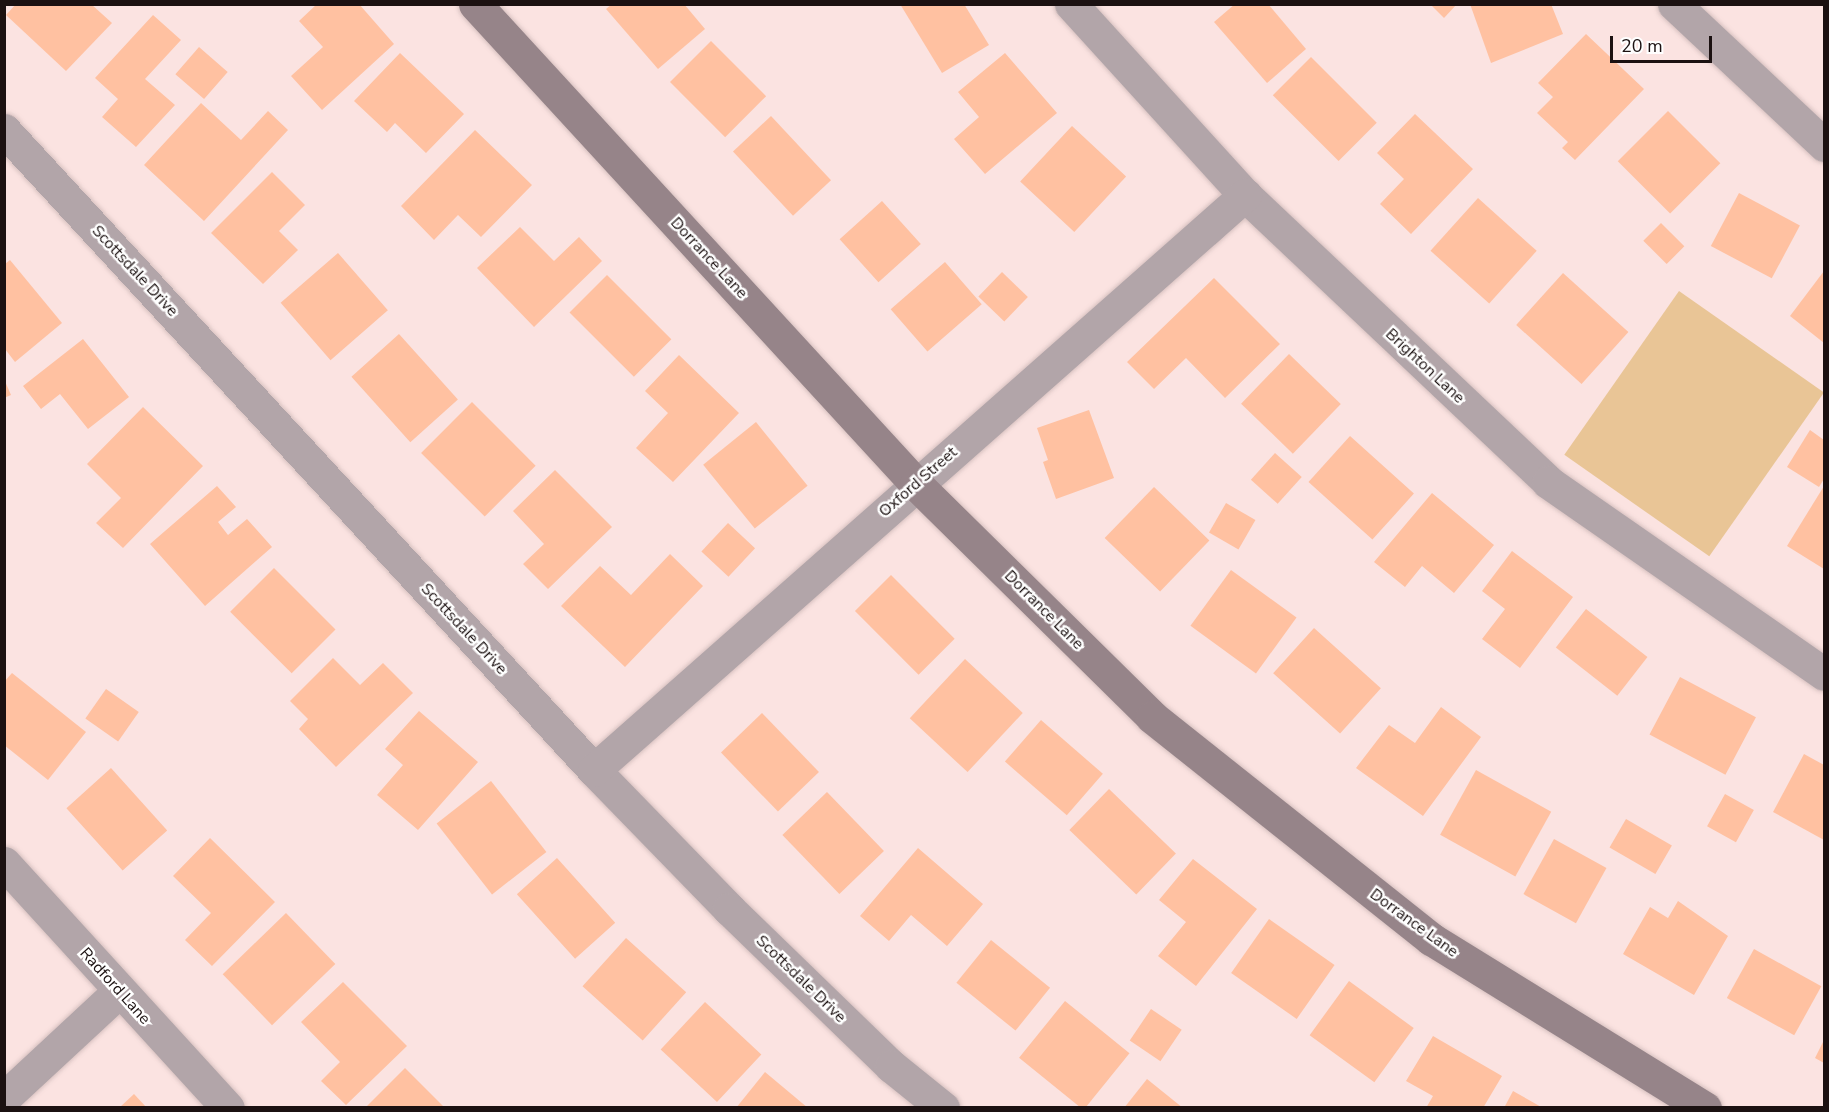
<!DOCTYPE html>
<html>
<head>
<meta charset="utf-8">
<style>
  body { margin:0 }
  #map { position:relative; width:1829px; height:1112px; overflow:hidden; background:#fbe3e1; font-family:"Nunito Sans",sans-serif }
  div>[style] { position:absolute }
  .green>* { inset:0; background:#e9c596; transform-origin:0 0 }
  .building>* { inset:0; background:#ffc1a1; transform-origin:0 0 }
  .roads { filter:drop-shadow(0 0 2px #d7c1c0) drop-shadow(0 0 2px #d7c1c0) }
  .street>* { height:33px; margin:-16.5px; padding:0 16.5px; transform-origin:16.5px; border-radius:16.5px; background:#b2a5a9 }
  .secondary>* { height:33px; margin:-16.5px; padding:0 16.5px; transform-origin:16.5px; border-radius:16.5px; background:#968489 }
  span { translate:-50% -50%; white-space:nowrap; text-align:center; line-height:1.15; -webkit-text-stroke:5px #fff; paint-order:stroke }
  .street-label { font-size:16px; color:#1b1111 }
  .frame { position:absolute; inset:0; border:6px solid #1b1111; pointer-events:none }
  .scale { position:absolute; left:1610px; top:36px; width:102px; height:27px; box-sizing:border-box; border:3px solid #1b1111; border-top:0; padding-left:8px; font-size:18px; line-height:21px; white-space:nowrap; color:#1b1111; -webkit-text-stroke:4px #fff; paint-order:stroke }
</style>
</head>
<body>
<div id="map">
  <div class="green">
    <i style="left:1679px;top:291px;width:177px;height:200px;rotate:35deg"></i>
  </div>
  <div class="building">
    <i style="clip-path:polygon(16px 4px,91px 4px,112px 23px,66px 71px,6px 15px)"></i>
    <i style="clip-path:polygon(317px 4px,359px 4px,394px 44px,322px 110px,291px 76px,323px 47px,299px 21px)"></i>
    <i style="clip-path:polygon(612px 4px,684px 4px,705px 29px,658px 69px,606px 9px)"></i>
    <i style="clip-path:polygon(900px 4px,964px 4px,989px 45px,942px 73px)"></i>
    <i style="clip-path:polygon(1235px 4px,1268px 4px,1306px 49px,1267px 83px,1214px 22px)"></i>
    <i style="clip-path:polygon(1430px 4px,1457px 4px,1444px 18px)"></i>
    <i style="clip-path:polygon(1470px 4px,1551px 4px,1563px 34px,1491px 63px)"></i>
    <i style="clip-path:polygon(153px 15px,181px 40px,145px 79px,175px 105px,136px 147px,102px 117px,118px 99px,95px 78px)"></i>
    <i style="clip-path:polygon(1586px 34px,1644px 89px,1575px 160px,1562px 148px,1568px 142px,1537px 113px,1553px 97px,1538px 83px)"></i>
    <i style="left:711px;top:41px;width:78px;height:58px;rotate:45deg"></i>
    <i style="left:199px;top:47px;width:38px;height:36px;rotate:41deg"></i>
    <i style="clip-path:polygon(400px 53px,464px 114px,426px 153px,395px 123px,387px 132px,354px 101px)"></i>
    <i style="clip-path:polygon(1005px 53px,1057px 113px,985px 174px,954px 139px,979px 117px,958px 92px)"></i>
    <i style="left:1311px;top:57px;width:93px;height:54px;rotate:45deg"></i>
    <i style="clip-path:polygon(201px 103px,241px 140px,268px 111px,288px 130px,204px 221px,144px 165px)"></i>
    <i style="left:1668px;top:111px;width:74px;height:71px;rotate:45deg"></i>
    <i style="clip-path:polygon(1415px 114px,1473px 169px,1411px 234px,1380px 204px,1404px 179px,1377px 153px)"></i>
    <i style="left:771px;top:116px;width:88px;height:52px;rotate:47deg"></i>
    <i style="left:1072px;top:126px;width:74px;height:76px;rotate:43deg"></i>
    <i style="clip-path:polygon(475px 130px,532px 185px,481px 237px,458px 215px,434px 240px,401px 206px)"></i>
    <i style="clip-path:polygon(272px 172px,305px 205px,279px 231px,298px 250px,263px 284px,211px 233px)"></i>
    <i style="left:1739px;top:193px;width:69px;height:60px;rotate:28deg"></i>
    <i style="left:1478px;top:198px;width:79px;height:71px;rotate:42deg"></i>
    <i style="left:882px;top:201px;width:58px;height:57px;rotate:48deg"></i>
    <i style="left:1661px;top:223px;width:33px;height:25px;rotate:45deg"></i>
    <i style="clip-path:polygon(520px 227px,554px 261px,579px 237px,602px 261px,534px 327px,477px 268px)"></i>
    <i style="left:338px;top:253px;width:76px;height:76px;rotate:49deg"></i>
    <i style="clip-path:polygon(10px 260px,62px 323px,15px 362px,5px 349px,5px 264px)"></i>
    <i style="left:945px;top:262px;width:56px;height:72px;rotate:49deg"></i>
    <i style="clip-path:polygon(1824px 271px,1824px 343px,1790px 316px)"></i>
    <i style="left:1002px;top:272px;width:36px;height:34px;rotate:44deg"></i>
    <i style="left:1563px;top:273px;width:88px;height:70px;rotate:42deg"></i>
    <i style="left:607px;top:275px;width:91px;height:53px;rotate:45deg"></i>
    <i style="clip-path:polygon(1214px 278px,1280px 344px,1225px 398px,1186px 358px,1154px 389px,1127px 362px)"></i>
    <i style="left:399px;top:334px;width:88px;height:64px;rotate:48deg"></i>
    <i style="clip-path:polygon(83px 339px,129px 397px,88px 429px,60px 394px,41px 409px,23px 386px)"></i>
    <i style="left:1289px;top:354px;width:72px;height:69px;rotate:44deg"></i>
    <i style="clip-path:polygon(679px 355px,739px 413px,673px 482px,636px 448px,668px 413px,645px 391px)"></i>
    <i style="clip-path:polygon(4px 379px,11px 395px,4px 398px)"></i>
    <i style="left:472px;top:402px;width:90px;height:72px;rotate:45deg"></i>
    <i style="clip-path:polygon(143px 407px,203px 466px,123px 548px,96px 523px,121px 498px,87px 464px)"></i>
    <i style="clip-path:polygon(1089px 410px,1114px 478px,1056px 499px,1043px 462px,1048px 460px,1037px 428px)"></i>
    <i style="left:756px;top:422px;width:82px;height:68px;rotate:51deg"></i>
    <i style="clip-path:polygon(1810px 430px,1824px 440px,1824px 479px,1819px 487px,1787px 467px)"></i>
    <i style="left:1350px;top:436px;width:86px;height:62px;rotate:42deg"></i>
    <i style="left:1275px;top:453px;width:36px;height:36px;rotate:42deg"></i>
    <i style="clip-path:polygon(555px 470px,612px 527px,548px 589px,523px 564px,544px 544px,513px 511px)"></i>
    <i style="clip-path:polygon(217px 486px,236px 507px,218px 522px,228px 535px,247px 519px,272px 547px,205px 606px,150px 544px)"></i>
    <i style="clip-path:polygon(1824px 486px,1824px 569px,1787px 546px)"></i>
    <i style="left:1154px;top:487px;width:77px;height:71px;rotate:44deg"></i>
    <i style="clip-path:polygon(1432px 493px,1494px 545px,1454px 593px,1422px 566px,1405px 587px,1374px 562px)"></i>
    <i style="left:1226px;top:503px;width:34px;height:34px;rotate:30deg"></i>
    <i style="left:728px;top:523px;width:37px;height:39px;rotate:43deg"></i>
    <i style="clip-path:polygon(1512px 551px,1573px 597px,1520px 668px,1482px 639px,1505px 609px,1482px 591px)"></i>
    <i style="clip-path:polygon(670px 554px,703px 586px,625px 667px,561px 606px,600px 566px,631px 595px)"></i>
    <i style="left:274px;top:568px;width:87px;height:62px;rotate:45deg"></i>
    <i style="left:1231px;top:570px;width:81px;height:69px;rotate:36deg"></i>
    <i style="left:891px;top:575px;width:90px;height:51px;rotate:45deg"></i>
    <i style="left:1586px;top:609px;width:78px;height:49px;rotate:38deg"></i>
    <i style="left:1314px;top:628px;width:90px;height:61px;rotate:42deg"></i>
    <i style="clip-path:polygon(333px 658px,360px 685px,383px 663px,413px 693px,336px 767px,299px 729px,308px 719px,290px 701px)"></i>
    <i style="left:965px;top:659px;width:79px;height:81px;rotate:43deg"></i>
    <i style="clip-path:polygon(12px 673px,86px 732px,48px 780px,4px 745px,4px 682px)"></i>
    <i style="left:1680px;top:677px;width:86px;height:65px;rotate:28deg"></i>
    <i style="left:106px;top:689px;width:40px;height:36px;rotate:35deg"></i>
    <i style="clip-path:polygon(1441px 707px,1481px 737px,1423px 816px,1356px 768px,1389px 725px,1415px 743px)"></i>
    <i style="clip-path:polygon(419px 711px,478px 762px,418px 830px,377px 795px,403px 765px,385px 749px)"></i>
    <i style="left:762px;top:713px;width:82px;height:57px;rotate:46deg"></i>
    <i style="left:1041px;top:720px;width:82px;height:55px;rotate:41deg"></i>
    <i style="clip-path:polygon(1804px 754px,1824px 765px,1824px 840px,1773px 812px)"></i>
    <i style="left:111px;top:768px;width:84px;height:60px;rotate:48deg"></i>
    <i style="left:1476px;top:770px;width:86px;height:74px;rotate:29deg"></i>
    <i style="left:491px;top:781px;width:90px;height:69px;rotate:52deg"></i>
    <i style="left:1109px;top:789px;width:93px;height:57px;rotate:44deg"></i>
    <i style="left:827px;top:792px;width:82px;height:62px;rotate:46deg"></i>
    <i style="left:1725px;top:794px;width:33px;height:37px;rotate:29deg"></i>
    <i style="left:1626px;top:819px;width:53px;height:33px;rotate:30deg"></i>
    <i style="clip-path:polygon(210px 838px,275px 902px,212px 966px,185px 940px,211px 913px,173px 876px)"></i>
    <i style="left:1554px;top:839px;width:60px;height:63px;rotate:29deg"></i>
    <i style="clip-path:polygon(918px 848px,983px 904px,947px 946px,911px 915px,889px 941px,860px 916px)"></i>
    <i style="left:557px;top:858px;width:87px;height:54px;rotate:48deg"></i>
    <i style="clip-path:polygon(1193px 859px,1257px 909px,1196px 986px,1158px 956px,1186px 922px,1159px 900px)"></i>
    <i style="clip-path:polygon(1678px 901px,1728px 936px,1694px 995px,1623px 954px,1650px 907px,1668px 918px)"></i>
    <i style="left:286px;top:913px;width:71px;height:88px;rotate:46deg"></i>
    <i style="left:1269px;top:919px;width:80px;height:66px;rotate:35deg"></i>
    <i style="left:626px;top:938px;width:81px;height:65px;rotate:42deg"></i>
    <i style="left:991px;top:940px;width:76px;height:55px;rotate:39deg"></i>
    <i style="left:1754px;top:949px;width:77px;height:56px;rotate:29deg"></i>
    <i style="left:1349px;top:981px;width:80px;height:67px;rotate:36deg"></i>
    <i style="clip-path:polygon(343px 982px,407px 1046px,346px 1105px,321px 1081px,340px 1062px,301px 1022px)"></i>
    <i style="left:1065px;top:1001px;width:83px;height:73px;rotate:39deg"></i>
    <i style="left:705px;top:1002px;width:77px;height:65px;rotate:43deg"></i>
    <i style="left:1151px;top:1009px;width:37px;height:38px;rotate:34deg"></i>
    <i style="clip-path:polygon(1433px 1036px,1502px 1076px,1483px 1108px,1426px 1108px,1433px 1096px,1406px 1081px)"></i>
    <i style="clip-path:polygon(1824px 1040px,1824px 1063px,1815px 1058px)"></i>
    <i style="clip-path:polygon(405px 1068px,445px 1108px,365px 1108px)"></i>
    <i style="clip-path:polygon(765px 1072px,808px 1108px,736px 1108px)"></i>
    <i style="clip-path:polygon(1147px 1079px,1183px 1108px,1124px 1108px)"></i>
    <i style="clip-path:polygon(1513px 1091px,1543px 1108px,1504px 1108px)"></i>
    <i style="clip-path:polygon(134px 1094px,147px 1108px,119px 1108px)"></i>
  </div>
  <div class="roads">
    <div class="street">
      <i style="left:1071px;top:4px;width:258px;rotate:47.7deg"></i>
      <i style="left:1245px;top:195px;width:417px;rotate:43.4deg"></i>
      <i style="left:1548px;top:482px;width:336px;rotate:34.8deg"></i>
      <i style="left:1674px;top:4px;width:206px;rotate:43.2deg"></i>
      <i style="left:4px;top:130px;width:870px;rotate:47.33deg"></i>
      <i style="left:594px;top:770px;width:194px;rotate:45.8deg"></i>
      <i style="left:729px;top:909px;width:226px;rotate:44.1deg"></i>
      <i style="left:891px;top:1066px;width:67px;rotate:38.9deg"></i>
      <i style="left:594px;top:770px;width:869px;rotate:-41.45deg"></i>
      <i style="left:4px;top:863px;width:332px;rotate:47.6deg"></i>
      <i style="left:4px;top:1098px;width:156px;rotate:-42.9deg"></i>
    </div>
    <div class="secondary">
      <i style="left:475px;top:4px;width:652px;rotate:47.42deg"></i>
      <i style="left:916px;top:484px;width:332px;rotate:44.6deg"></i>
      <i style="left:1152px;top:717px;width:357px;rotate:38.5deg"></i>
      <i style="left:1431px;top:939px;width:322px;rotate:31.7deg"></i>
    </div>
  </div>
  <div class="street-label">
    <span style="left:709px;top:258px;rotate:47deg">Dorrance Lane</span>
    <span style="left:135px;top:271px;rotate:47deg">Scottsdale Drive</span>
    <span style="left:1425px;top:366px;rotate:43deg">Brighton Lane</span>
    <span style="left:918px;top:482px;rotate:-41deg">Oxford Street</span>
    <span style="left:1044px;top:610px;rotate:45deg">Dorrance Lane</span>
    <span style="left:464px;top:629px;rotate:47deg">Scottsdale Drive</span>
    <span style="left:1414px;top:923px;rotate:36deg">Dorrance Lane</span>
    <span style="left:801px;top:979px;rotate:44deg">Scottsdale Drive</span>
    <span style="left:115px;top:986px;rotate:48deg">Radford Lane</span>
  </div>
  <div class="frame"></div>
  <div class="scale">20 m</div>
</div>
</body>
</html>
